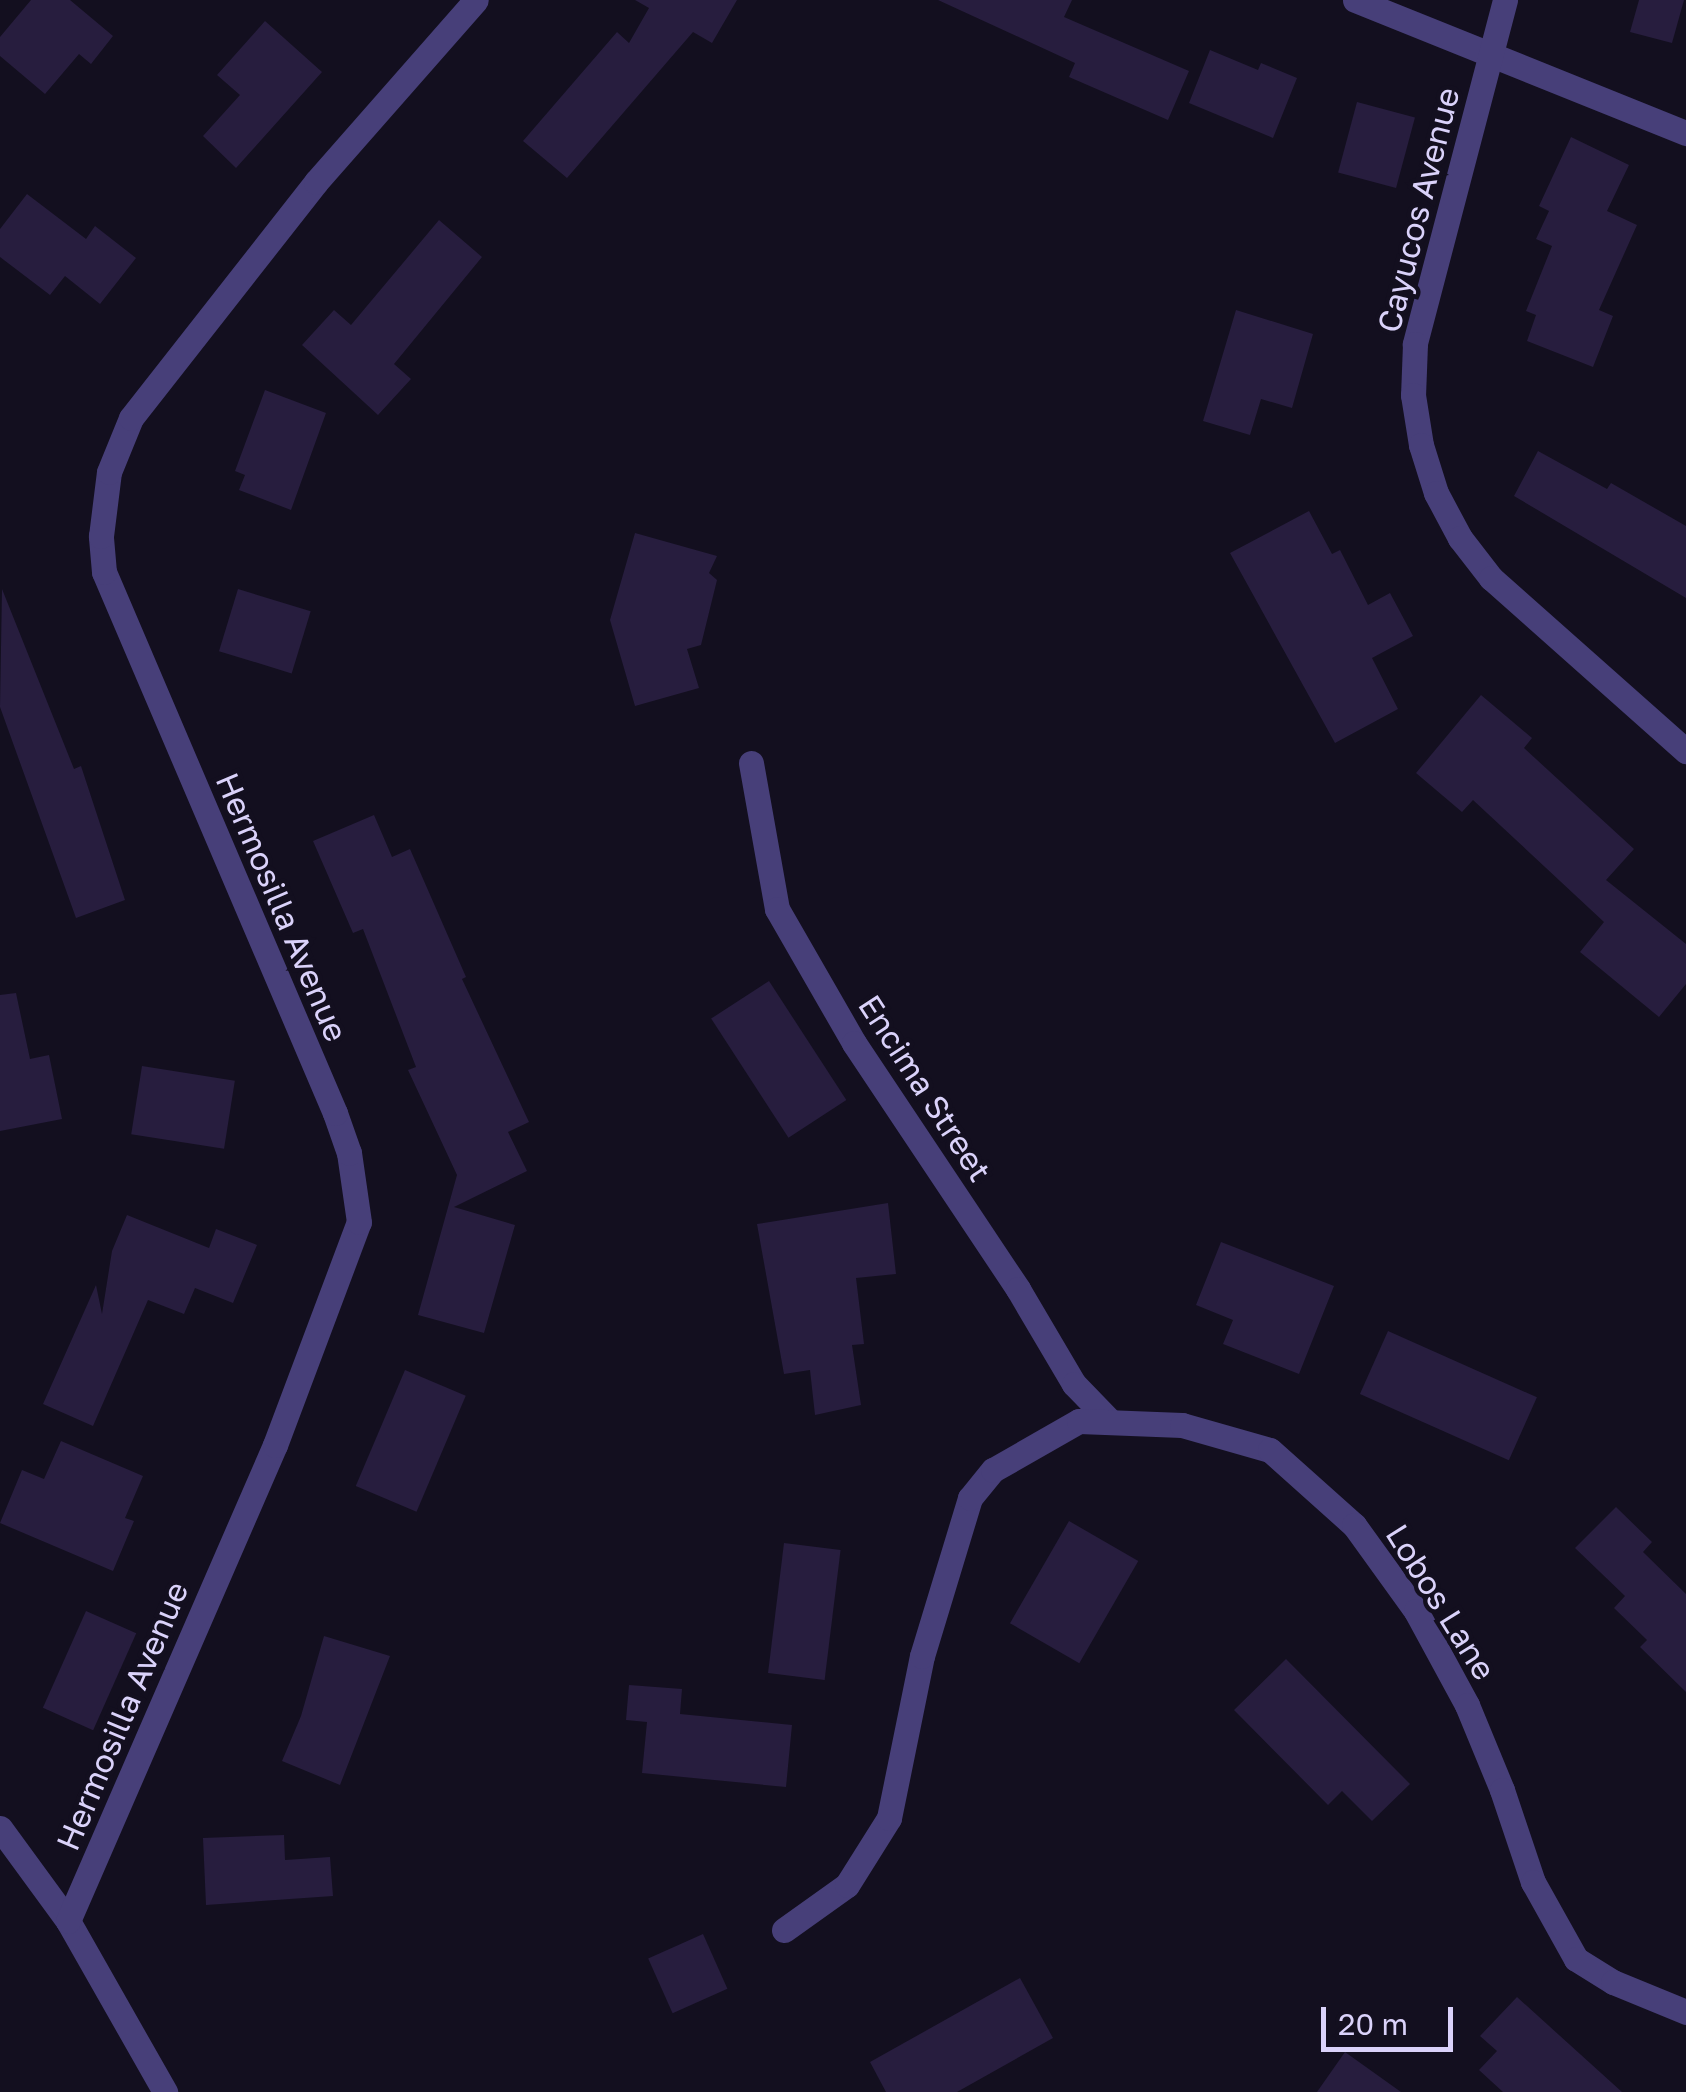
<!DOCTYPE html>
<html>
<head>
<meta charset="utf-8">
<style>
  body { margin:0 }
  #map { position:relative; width:1686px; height:2092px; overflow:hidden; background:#130f1f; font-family:"Golos Text",sans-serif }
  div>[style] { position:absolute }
  .building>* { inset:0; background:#271d3e; transform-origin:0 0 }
  .minor>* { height:25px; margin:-12.5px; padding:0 12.5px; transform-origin:12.5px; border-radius:12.5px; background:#473f79 }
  span { translate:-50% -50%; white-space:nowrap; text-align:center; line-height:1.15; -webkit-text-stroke:9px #130f1f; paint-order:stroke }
  .street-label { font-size:32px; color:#dad2fa }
  .scale { position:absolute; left:1321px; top:2007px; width:132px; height:45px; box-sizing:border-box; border:5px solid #dad2fa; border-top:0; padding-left:12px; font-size:30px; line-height:35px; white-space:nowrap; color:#dad2fa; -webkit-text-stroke:8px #130f1f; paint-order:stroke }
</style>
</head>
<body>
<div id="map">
  <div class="building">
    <i style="clip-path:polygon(31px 0,70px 0,113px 36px,91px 64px,79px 54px,45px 94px,0 56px,0 37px)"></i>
    <i style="clip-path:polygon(635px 0,737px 0,712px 43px,693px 32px,567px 178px,523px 141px,617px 32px,629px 43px,649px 8px)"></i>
    <i style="clip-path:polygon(938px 0,1072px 0,1064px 17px,1189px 71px,1168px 120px,1069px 77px,1075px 63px)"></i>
    <i style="clip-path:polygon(1639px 0,1684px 0,1672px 43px,1630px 32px)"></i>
    <i style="clip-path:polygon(265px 21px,322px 72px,236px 168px,203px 136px,240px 95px,217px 75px)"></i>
    <i style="clip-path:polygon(1210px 50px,1258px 70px,1261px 63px,1297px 78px,1273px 138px,1189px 103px)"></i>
    <i style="left:1357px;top:102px;width:60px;height:73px;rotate:15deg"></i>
    <i style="clip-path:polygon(1571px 137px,1629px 165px,1607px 211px,1637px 225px,1599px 310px,1613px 316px,1593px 367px,1527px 341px,1536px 315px,1526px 311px,1552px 246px,1536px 239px,1549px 211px,1539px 206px)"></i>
    <i style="clip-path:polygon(27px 194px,86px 239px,95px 226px,136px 258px,100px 304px,65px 276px,50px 295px,0 257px,0 229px)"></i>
    <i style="clip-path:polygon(439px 220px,482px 257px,394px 364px,411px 379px,378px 415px,302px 345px,334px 310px,351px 325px)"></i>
    <i style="clip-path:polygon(1236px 310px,1313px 334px,1292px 408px,1261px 399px,1250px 435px,1203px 421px)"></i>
    <i style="clip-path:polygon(265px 390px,326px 413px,291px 510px,239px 490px,245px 475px,235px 471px)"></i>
    <i style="clip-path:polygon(1538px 451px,1607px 489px,1611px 483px,1686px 526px,1686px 598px,1514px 496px)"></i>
    <i style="clip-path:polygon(1309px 511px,1332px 554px,1340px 550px,1368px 605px,1390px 593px,1413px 636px,1372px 658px,1398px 709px,1335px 743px,1230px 553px)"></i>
    <i style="clip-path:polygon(635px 533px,717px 556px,709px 573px,717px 580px,701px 645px,687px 649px,699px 688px,635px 706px,610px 620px)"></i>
    <i style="clip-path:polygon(2px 589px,74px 769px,81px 766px,125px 900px,76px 918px,0 707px)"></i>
    <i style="left:238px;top:589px;width:76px;height:65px;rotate:17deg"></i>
    <i style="clip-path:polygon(1481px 695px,1532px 738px,1524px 748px,1634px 849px,1606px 880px,1686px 944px,1686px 984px,1659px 1017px,1580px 952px,1604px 922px,1473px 800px,1462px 812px,1416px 773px)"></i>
    <i style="clip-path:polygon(374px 815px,392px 857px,410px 849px,466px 977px,462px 979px,529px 1122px,508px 1132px,527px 1171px,454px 1207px,515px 1225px,484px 1333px,418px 1315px,457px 1175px,408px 1070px,416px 1067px,363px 929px,353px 933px,313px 841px)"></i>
    <i style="left:769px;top:981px;width:142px;height:69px;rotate:57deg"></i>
    <i style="clip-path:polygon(16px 993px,30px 1059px,49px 1055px,62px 1119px,0 1131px,0 995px)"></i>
    <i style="left:142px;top:1066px;width:94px;height:69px;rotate:9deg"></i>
    <i style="clip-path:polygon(888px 1203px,896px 1274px,856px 1278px,864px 1344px,852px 1345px,861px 1405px,815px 1415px,810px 1370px,784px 1374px,757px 1224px)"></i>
    <i style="clip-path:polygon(127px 1215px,209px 1248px,216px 1229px,257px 1245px,233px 1303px,195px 1288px,184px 1314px,148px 1300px,93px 1426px,43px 1404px,96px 1285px,102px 1314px,112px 1251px)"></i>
    <i style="clip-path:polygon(1221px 1242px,1334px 1286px,1299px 1374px,1223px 1344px,1233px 1320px,1196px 1305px)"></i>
    <i style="left:1388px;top:1331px;width:163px;height:69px;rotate:24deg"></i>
    <i style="left:405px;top:1370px;width:66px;height:126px;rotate:23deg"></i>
    <i style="clip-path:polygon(61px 1441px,143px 1476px,125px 1518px,134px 1521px,113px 1571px,0 1523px,22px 1470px,44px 1479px)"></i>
    <i style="clip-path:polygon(1616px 1507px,1652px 1542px,1643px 1552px,1686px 1594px,1686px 1692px,1640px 1647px,1647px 1640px,1614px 1608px,1625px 1596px,1575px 1548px)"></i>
    <i style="left:1069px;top:1521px;width:80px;height:118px;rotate:30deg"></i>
    <i style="left:784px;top:1543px;width:57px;height:131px;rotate:7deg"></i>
    <i style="left:86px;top:1611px;width:55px;height:106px;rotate:24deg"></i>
    <i style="clip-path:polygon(324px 1636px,390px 1656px,340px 1785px,282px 1761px,301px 1716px)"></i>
    <i style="clip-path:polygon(1286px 1659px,1410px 1784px,1372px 1821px,1342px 1791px,1328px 1805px,1234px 1710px)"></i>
    <i style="clip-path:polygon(629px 1685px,682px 1689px,680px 1714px,792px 1725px,786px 1787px,642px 1773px,647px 1722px,626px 1720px)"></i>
    <i style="clip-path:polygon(284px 1835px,285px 1860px,330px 1857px,333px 1896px,206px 1905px,203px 1838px)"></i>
    <i style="left:703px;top:1934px;width:60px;height:60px;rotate:66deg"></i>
    <i style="clip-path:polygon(1020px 1978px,1053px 2038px,957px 2092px,886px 2092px,870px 2062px)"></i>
    <i style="clip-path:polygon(1517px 1997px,1622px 2092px,1503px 2092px,1479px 2070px,1497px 2051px,1480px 2036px)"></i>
    <i style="clip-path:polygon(1345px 2052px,1401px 2092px,1317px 2092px)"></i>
  </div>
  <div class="minor">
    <i style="left:1355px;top:0;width:357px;rotate:21.9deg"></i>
    <i style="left:1505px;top:0;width:356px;rotate:104.7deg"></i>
    <i style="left:1415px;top:344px;width:51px;rotate:92.2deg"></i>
    <i style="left:1413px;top:395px;width:51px;rotate:80.9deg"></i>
    <i style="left:1421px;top:445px;width:50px;rotate:72.6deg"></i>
    <i style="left:1436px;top:493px;width:51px;rotate:61.9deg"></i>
    <i style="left:1460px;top:538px;width:51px;rotate:52.2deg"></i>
    <i style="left:1491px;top:578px;width:261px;rotate:41.6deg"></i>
    <i style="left:751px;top:763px;width:148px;rotate:79.9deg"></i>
    <i style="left:777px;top:909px;width:155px;rotate:60.1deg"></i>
    <i style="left:854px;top:1043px;width:296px;rotate:56.3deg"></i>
    <i style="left:1018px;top:1289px;width:110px;rotate:59.5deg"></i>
    <i style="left:1074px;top:1384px;width:50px;rotate:45.8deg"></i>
    <i style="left:0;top:1828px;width:115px;rotate:53.8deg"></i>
    <i style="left:68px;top:1921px;width:197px;rotate:60.4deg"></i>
    <i style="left:68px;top:1921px;width:519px;rotate:-66.5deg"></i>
    <i style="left:275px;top:1445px;width:238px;rotate:-69.4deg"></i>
    <i style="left:359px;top:1222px;width:70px;rotate:-98.2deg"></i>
    <i style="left:349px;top:1153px;width:42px;rotate:-109.3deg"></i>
    <i style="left:335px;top:1113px;width:588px;rotate:-113.12deg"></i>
    <i style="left:104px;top:572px;width:36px;rotate:-95deg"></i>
    <i style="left:101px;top:536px;width:64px;rotate:-82.9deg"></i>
    <i style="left:109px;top:472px;width:58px;rotate:-67.8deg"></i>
    <i style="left:131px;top:418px;width:300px;rotate:-51.9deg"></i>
    <i style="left:316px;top:182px;width:242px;rotate:-48.7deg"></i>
    <i style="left:784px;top:1930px;width:77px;rotate:-35.5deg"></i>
    <i style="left:847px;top:1885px;width:79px;rotate:-57.9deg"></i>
    <i style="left:889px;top:1818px;width:165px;rotate:-78.5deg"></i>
    <i style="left:922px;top:1656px;width:165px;rotate:-73.1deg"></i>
    <i style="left:970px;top:1498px;width:36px;rotate:-51deg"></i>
    <i style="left:993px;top:1470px;width:99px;rotate:-29.7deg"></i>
    <i style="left:1079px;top:1421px;width:103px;rotate:2.2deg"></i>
    <i style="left:1182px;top:1425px;width:91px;rotate:15.9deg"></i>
    <i style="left:1270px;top:1450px;width:113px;rotate:41.8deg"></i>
    <i style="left:1354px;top:1525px;width:106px;rotate:54.2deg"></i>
    <i style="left:1416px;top:1611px;width:107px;rotate:61.5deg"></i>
    <i style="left:1467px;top:1705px;width:92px;rotate:67.6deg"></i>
    <i style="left:1502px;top:1790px;width:97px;rotate:71.4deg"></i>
    <i style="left:1533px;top:1882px;width:88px;rotate:60.8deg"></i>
    <i style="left:1576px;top:1959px;width:44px;rotate:31.9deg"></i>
    <i style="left:1613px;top:1982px;width:79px;rotate:22.3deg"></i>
  </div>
  <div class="street-label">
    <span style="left:1418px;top:210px;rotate:-76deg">Cayucos Avenue</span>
    <span style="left:282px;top:907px;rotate:67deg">Hermosilla Avenue</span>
    <span style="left:925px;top:1088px;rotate:57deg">Encima Street</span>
    <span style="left:1441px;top:1602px;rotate:58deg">Lobos Lane</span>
    <span style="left:122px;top:1716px;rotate:-67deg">Hermosilla Avenue</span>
  </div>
  <div class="scale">20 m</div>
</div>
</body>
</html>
